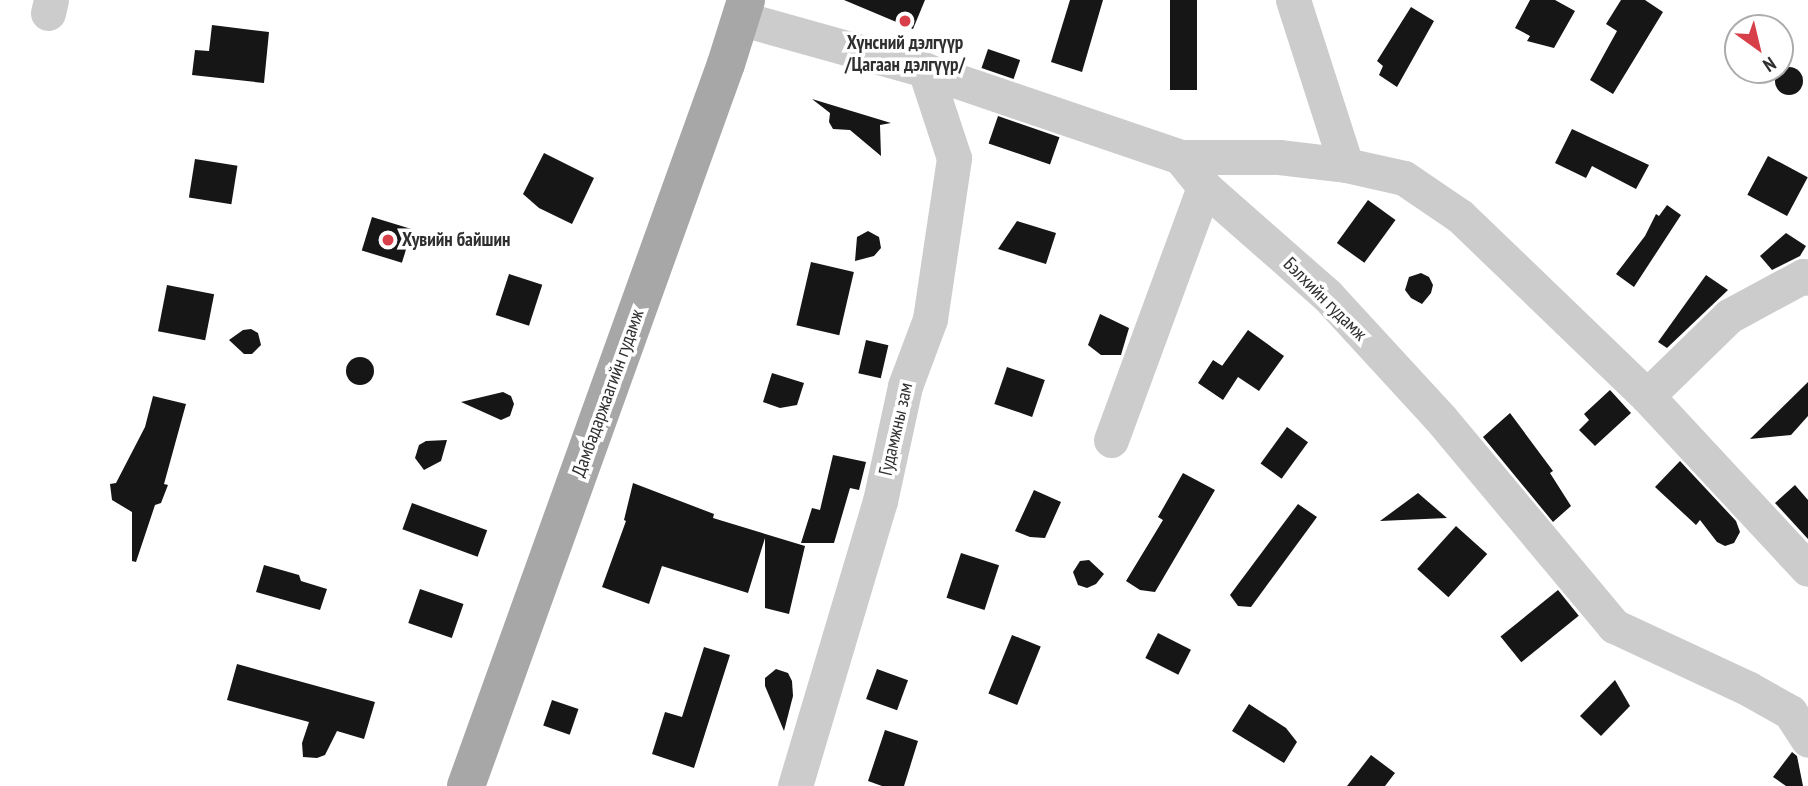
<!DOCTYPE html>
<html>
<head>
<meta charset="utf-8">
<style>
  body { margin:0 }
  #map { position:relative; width:1808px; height:786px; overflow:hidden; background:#fff; font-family:"PT Sans Narrow",sans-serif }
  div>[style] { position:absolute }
  .building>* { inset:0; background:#161616; transform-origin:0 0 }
  .round { border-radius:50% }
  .minor>* { height:35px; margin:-17.5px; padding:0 17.5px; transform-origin:17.5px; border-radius:17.5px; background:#ccc }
  .major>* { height:38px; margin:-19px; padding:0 19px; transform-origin:19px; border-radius:19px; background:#a7a7a7 }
  .dots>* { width:19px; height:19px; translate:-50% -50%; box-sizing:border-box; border:4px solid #fff; border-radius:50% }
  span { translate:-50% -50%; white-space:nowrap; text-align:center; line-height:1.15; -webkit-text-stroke:7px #fff; paint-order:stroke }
  .poi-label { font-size:19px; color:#2f2f2f; font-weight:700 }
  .left { translate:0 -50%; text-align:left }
  .street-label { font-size:19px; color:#2f2f2f }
  .north { position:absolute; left:1724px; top:14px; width:70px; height:70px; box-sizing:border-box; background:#fff; border:2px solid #acacac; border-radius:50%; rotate:146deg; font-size:19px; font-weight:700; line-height:28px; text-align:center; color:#2f2f2f }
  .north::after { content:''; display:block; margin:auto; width:24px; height:32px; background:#d74048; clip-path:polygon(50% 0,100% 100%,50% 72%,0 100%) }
</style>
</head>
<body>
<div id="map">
  <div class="building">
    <i style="clip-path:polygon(844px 0,925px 0,913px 29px)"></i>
    <i style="clip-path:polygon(1070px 0,1103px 0,1082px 72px,1051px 62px)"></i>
    <i style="left:1170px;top:0;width:27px;height:90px"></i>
    <i style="clip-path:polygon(1530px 0,1555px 0,1575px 11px,1554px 48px,1527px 41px,1530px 36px,1515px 28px)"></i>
    <i style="clip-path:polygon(1621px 0,1645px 0,1663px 12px,1613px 94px,1590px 80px,1617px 31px,1606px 24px)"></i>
    <i style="clip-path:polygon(1411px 7px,1434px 21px,1397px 87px,1379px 75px,1383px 66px,1377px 61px)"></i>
    <i style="clip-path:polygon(212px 25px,269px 32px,264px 83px,192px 75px,195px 50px,209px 51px)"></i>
    <i style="left:988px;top:49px;width:34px;height:20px;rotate:19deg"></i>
    <i class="round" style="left:1775px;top:67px;width:28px;height:28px"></i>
    <i style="clip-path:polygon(812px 99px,891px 123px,880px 125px,881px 156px,850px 130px,833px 129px,829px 122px,830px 113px)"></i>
    <i style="left:998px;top:116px;width:65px;height:29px;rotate:19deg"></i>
    <i style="clip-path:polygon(1572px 129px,1649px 165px,1636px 189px,1592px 166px,1586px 178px,1555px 163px)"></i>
    <i style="clip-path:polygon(544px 153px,594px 178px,572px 224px,539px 208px,523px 194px)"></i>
    <i style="left:1768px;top:156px;width:45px;height:44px;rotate:28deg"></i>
    <i style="left:195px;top:159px;width:43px;height:39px;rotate:9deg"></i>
    <i style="left:1368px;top:200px;width:34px;height:53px;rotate:36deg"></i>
    <i style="clip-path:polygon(1667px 205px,1681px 215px,1634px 287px,1616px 274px,1645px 236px,1656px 214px,1659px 216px)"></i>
    <i style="left:372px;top:217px;width:42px;height:35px;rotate:17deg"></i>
    <i style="clip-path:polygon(1017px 221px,1056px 233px,1046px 264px,998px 249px)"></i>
    <i style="clip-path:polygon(868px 231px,879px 237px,881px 248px,874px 256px,855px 261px,857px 237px)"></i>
    <i style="clip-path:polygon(1786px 233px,1806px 246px,1800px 256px,1772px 270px,1760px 256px)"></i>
    <i style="left:811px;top:262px;width:44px;height:65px;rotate:13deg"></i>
    <i style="clip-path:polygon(1421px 273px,1429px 277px,1433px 285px,1431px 293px,1422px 304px,1411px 298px,1405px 290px,1409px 277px)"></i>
    <i style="left:509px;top:274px;width:35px;height:43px;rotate:18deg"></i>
    <i style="clip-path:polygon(1706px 275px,1728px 290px,1667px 348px,1658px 342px)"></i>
    <i style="left:167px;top:285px;width:48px;height:47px;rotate:11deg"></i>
    <i style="clip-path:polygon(1100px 314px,1129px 328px,1121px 355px,1101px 355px,1088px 345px)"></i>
    <i style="clip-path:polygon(251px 329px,258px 333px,261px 345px,252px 354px,244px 354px,229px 340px,243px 330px)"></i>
    <i style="clip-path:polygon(1248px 330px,1284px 356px,1259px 391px,1238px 377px,1223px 400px,1198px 383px,1213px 360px,1235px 374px,1222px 366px)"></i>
    <i style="left:866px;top:340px;width:23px;height:34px;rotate:13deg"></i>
    <i class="round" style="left:346px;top:357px;width:28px;height:28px"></i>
    <i style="left:1007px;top:367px;width:40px;height:39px;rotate:19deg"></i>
    <i style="clip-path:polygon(772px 373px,804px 383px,797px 405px,780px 408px,763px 402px)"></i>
    <i style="clip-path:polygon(1808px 382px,1808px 416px,1791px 435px,1750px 439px)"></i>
    <i style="clip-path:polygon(1610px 390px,1631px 413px,1595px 446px,1579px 430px,1589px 420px,1584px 414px)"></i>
    <i style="clip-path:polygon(503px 392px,511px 396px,514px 404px,510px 416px,501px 420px,461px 402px)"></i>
    <i style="clip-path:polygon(153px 396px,186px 404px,164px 484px,168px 485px,161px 503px,155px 505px,136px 562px,132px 561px,132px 512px,112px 500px,110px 484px,116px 483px,145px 427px)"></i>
    <i style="clip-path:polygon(1510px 413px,1553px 471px,1550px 473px,1571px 506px,1553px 522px,1483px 437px)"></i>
    <i style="left:1287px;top:427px;width:26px;height:45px;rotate:36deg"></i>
    <i style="clip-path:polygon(447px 440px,441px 461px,424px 470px,415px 458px,419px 445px,426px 441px)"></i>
    <i style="clip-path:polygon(833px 455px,866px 462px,859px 490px,850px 488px,834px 543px,801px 543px,812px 508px,820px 510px)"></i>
    <i style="clip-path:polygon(1680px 461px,1736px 521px,1740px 532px,1734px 543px,1725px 546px,1717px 542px,1700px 520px,1696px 525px,1655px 487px)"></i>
    <i style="clip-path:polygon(1183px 473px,1215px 490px,1155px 592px,1140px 590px,1126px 581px,1163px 520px,1158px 517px)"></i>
    <i style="clip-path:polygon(633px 483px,714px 514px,713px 518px,805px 546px,789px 614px,765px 608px,765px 538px,748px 593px,662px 566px,649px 604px,602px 587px,626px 521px,624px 520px)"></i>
    <i style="clip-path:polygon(1795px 485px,1808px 500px,1808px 539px,1775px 503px)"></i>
    <i style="clip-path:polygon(1034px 490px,1061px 502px,1045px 538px,1030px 537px,1015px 531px)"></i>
    <i style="clip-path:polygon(1418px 493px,1447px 518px,1380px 521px)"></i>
    <i style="left:412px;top:503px;width:80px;height:28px;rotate:20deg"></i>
    <i style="clip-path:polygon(1298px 504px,1317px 517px,1251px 607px,1238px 606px,1230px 595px)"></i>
    <i style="left:1456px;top:526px;width:42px;height:58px;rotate:42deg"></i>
    <i style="left:961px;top:553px;width:40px;height:47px;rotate:18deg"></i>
    <i style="clip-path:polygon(1089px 560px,1104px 574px,1096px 584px,1087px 588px,1078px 585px,1073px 572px,1080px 561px)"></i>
    <i style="clip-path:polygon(264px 565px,299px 575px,301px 581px,327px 589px,320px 610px,256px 592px)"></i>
    <i style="left:420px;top:589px;width:46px;height:36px;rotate:19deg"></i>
    <i style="left:1558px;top:590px;width:33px;height:74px;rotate:51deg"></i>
    <i style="left:1158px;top:633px;width:37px;height:28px;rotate:27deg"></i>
    <i style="left:1012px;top:635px;width:31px;height:63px;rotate:22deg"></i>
    <i style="clip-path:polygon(704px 647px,730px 655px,694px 768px,652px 754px,665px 712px,682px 717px)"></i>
    <i style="clip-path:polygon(237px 664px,375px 702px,364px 739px,337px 731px,325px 755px,317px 758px,303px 757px,302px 743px,309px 722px,227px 700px)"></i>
    <i style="clip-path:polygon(776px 669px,788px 673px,792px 681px,793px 696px,784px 731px,765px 686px,765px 678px)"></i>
    <i style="left:877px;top:669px;width:33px;height:32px;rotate:20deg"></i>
    <i style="clip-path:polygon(1615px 680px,1630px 706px,1601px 736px,1580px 716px)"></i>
    <i style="left:552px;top:700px;width:28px;height:27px;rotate:19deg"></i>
    <i style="clip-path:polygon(1249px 704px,1286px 728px,1297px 742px,1284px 763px,1232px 731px)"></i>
    <i style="clip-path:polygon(885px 730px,918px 741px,904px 786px,882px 786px,868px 781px)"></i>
    <i style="clip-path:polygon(1792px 752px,1797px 756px,1803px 786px,1786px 786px,1773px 777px)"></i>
    <i style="clip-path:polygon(1371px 755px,1395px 773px,1385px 786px,1347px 786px)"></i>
  </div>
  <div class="minor">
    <i style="left:1293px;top:0;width:173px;rotate:72.2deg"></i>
    <i style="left:48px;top:13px;width:13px;rotate:-77deg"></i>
    <i style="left:739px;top:18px;width:193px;rotate:15.6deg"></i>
    <i style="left:925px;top:70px;width:269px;rotate:18.8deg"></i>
    <i style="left:1180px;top:157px;width:38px;rotate:51deg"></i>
    <i style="left:1204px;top:187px;width:164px;rotate:41.3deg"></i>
    <i style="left:1327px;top:295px;width:168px;rotate:47.4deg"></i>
    <i style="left:1441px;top:419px;width:270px;rotate:50.1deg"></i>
    <i style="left:1614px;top:626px;width:149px;rotate:25deg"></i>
    <i style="left:1749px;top:689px;width:47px;rotate:29.3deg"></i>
    <i style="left:1790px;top:712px;width:33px;rotate:57deg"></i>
    <i style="left:1180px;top:157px;width:99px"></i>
    <i style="left:1279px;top:157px;width:67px;rotate:6.8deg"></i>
    <i style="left:1346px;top:165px;width:59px;rotate:12.6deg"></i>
    <i style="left:1404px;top:178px;width:68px;rotate:34.2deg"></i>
    <i style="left:1460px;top:216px;width:260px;rotate:43.9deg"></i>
    <i style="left:1647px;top:396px;width:236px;rotate:47.1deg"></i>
    <i style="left:1647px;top:396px;width:115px;rotate:-44.3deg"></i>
    <i style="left:1729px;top:316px;width:84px;rotate:-28.4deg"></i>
    <i style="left:1803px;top:276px;width:5px;rotate:22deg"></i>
    <i style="left:1111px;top:440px;width:270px;rotate:-69.8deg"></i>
    <i style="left:795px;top:786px;width:297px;rotate:-73.4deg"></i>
    <i style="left:880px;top:501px;width:118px;rotate:-77.7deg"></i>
    <i style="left:905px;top:386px;width:72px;rotate:-69.5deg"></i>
    <i style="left:930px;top:319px;width:163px;rotate:-81.5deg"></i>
    <i style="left:954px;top:158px;width:93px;rotate:-108.2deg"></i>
  </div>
  <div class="major">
    <i style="left:466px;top:786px;width:767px;rotate:-70.2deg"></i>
    <i style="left:726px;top:64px;width:67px;rotate:-72.6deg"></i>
  </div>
  <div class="dots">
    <i style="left:905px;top:21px;background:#d74048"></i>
    <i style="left:388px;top:240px;background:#d74048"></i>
  </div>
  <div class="poi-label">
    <span style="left:905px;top:54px">Хүнсний дэлгүүр<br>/Цагаан дэлгүүр/</span>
    <span class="left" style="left:402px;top:240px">Хувийн байшин</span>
  </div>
  <div class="street-label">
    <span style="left:1325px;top:299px;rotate:45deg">Бэлхийн гудамж</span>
    <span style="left:608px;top:393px;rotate:-70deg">Дамбадаржаагийн гудамж</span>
    <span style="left:896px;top:429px;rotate:-77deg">Гудамжны зам</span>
  </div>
  <div class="north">N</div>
</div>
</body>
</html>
